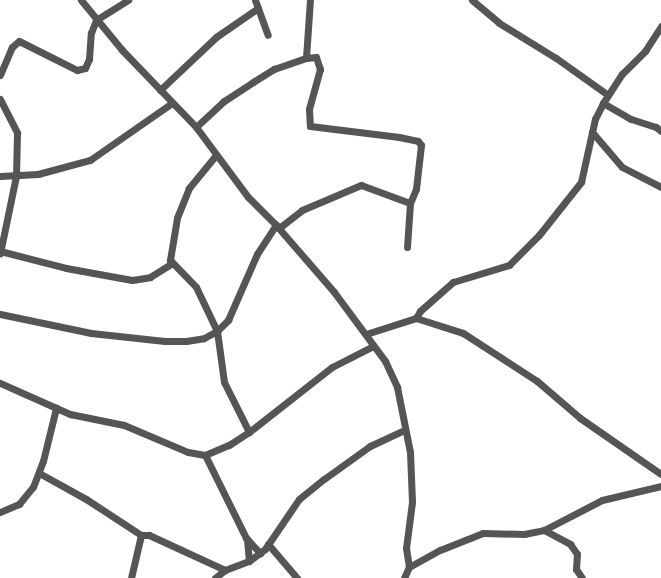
<!DOCTYPE html>
<html>
<head>
<meta charset="utf-8">
<style>
  body { margin:0 }
  #map { position:relative; width:661px; height:578px; overflow:hidden; background:#fff; font-family:"Work Sans",sans-serif }
  div>[style] { position:absolute }
  .minor>* { height:7px; margin:-3.5px; padding:0 3.5px; transform-origin:3.5px; border-radius:3.5px; background:#555 }
  span { translate:-50% -50%; white-space:nowrap; text-align:center; line-height:1.15; -webkit-text-stroke:4px #fff; paint-order:stroke }
</style>
</head>
<body>
<div id="map">
  <div class="minor">
    <i style="left:81px;top:0;width:65px;rotate:50.6deg"></i>
    <i style="left:122px;top:50px;width:107px;rotate:46.1deg"></i>
    <i style="left:196px;top:127px;width:87px;rotate:53.4deg"></i>
    <i style="left:248px;top:197px;width:40px;rotate:45deg"></i>
    <i style="left:276px;top:225px;width:89px;rotate:49.1deg"></i>
    <i style="left:334px;top:292px;width:86px;rotate:53.5deg"></i>
    <i style="left:385px;top:361px;width:29px;rotate:65deg"></i>
    <i style="left:397px;top:387px;width:66px;rotate:78.7deg"></i>
    <i style="left:410px;top:452px;width:50px;rotate:87.7deg"></i>
    <i style="left:412px;top:502px;width:46px;rotate:97.4deg"></i>
    <i style="left:406px;top:548px;width:19px;rotate:81deg"></i>
    <i style="left:255px;top:0;width:37px;rotate:70deg"></i>
    <i style="left:472px;top:0;width:35px;rotate:40deg"></i>
    <i style="left:499px;top:23px;width:67px;rotate:31.6deg"></i>
    <i style="left:556px;top:58px;width:64px;rotate:35.4deg"></i>
    <i style="left:306px;top:58px;width:10px;rotate:-6deg"></i>
    <i style="left:316px;top:57px;width:13px;rotate:72deg"></i>
    <i style="left:320px;top:69px;width:41px;rotate:105.4deg"></i>
    <i style="left:309px;top:109px;width:17px;rotate:87deg"></i>
    <i style="left:310px;top:126px;width:90px;rotate:7deg"></i>
    <i style="left:399px;top:137px;width:19px;rotate:12deg"></i>
    <i style="left:418px;top:141px;width:5px;rotate:53deg"></i>
    <i style="left:421px;top:145px;width:44px;rotate:96.5deg"></i>
    <i style="left:416px;top:189px;width:15px;rotate:113deg"></i>
    <i style="left:410px;top:203px;width:44px;rotate:93.9deg"></i>
    <i style="left:0;top:75px;width:30px;rotate:-67deg"></i>
    <i style="left:12px;top:47px;width:9px;rotate:-41deg"></i>
    <i style="left:19px;top:41px;width:65px;rotate:26.6deg"></i>
    <i style="left:77px;top:70px;width:8px;rotate:-14deg"></i>
    <i style="left:85px;top:68px;width:10px;rotate:-66deg"></i>
    <i style="left:89px;top:59px;width:26px;rotate:-86deg"></i>
    <i style="left:91px;top:33px;width:14px;rotate:-69deg"></i>
    <i style="left:96px;top:20px;width:38px;rotate:-32deg"></i>
    <i style="left:160px;top:90px;width:77px;rotate:-43.4deg"></i>
    <i style="left:216px;top:37px;width:51px;rotate:-34.6deg"></i>
    <i style="left:0;top:99px;width:38px;rotate:63deg"></i>
    <i style="left:17px;top:133px;width:43px;rotate:91.3deg"></i>
    <i style="left:16px;top:176px;width:79px;rotate:101.7deg"></i>
    <i style="left:603px;top:103px;width:32px;rotate:30deg"></i>
    <i style="left:631px;top:119px;width:26px;rotate:18deg"></i>
    <i style="left:656px;top:127px;width:6px;rotate:39deg"></i>
    <i style="left:196px;top:127px;width:38px;rotate:-43deg"></i>
    <i style="left:224px;top:101px;width:35px;rotate:-33deg"></i>
    <i style="left:253px;top:82px;width:25px;rotate:-32deg"></i>
    <i style="left:274px;top:69px;width:34px;rotate:-19deg"></i>
    <i style="left:306px;top:58px;width:58px;rotate:-86.1deg"></i>
    <i style="left:592px;top:132px;width:46px;rotate:49.4deg"></i>
    <i style="left:622px;top:167px;width:44px;rotate:27.1deg"></i>
    <i style="left:216px;top:155px;width:43px;rotate:129.3deg"></i>
    <i style="left:189px;top:188px;width:32px;rotate:112deg"></i>
    <i style="left:177px;top:218px;width:43px;rotate:99.5deg"></i>
    <i style="left:170px;top:260px;width:37px;rotate:46deg"></i>
    <i style="left:196px;top:287px;width:49px;rotate:64.5deg"></i>
    <i style="left:217px;top:331px;width:51px;rotate:82.2deg"></i>
    <i style="left:224px;top:382px;width:56px;rotate:63.4deg"></i>
    <i style="left:0;top:176px;width:38px;rotate:-3deg"></i>
    <i style="left:38px;top:174px;width:54px;rotate:-15.1deg"></i>
    <i style="left:90px;top:160px;width:100px;rotate:-34.8deg"></i>
    <i style="left:279px;top:228px;width:29px;rotate:-38deg"></i>
    <i style="left:302px;top:210px;width:64px;rotate:-23deg"></i>
    <i style="left:361px;top:185px;width:52px;rotate:20.2deg"></i>
    <i style="left:0;top:251px;width:68px;rotate:14.4deg"></i>
    <i style="left:66px;top:268px;width:67px;rotate:10.3deg"></i>
    <i style="left:132px;top:280px;width:18px;rotate:-9deg"></i>
    <i style="left:150px;top:277px;width:26px;rotate:-32deg"></i>
    <i style="left:0;top:314px;width:93px;rotate:11.8deg"></i>
    <i style="left:91px;top:333px;width:74px;rotate:6.2deg"></i>
    <i style="left:165px;top:341px;width:21px"></i>
    <i style="left:186px;top:341px;width:18px;rotate:-9deg"></i>
    <i style="left:204px;top:338px;width:15px;rotate:-28deg"></i>
    <i style="left:217px;top:331px;width:16px;rotate:-45deg"></i>
    <i style="left:228px;top:320px;width:72px;rotate:-66.3deg"></i>
    <i style="left:257px;top:254px;width:35px;rotate:-57deg"></i>
    <i style="left:416px;top:318px;width:8px;rotate:-60deg"></i>
    <i style="left:420px;top:311px;width:44px;rotate:-41.3deg"></i>
    <i style="left:453px;top:282px;width:59px;rotate:-16.9deg"></i>
    <i style="left:509px;top:265px;width:42px;rotate:-45deg"></i>
    <i style="left:539px;top:235px;width:68px;rotate:-51.6deg"></i>
    <i style="left:581px;top:182px;width:65px;rotate:-77.5deg"></i>
    <i style="left:595px;top:119px;width:18px;rotate:-63deg"></i>
    <i style="left:603px;top:103px;width:35px;rotate:-57deg"></i>
    <i style="left:622px;top:74px;width:33px;rotate:-45deg"></i>
    <i style="left:645px;top:51px;width:30px;rotate:-57deg"></i>
    <i style="left:366px;top:334px;width:52px;rotate:-17.7deg"></i>
    <i style="left:416px;top:318px;width:49px;rotate:17.7deg"></i>
    <i style="left:463px;top:333px;width:88px;rotate:33deg"></i>
    <i style="left:537px;top:381px;width:57px;rotate:40.7deg"></i>
    <i style="left:580px;top:418px;width:98px;rotate:34.7deg"></i>
    <i style="left:0;top:383px;width:77px;rotate:23.9deg"></i>
    <i style="left:70px;top:414px;width:55px;rotate:11.5deg"></i>
    <i style="left:124px;top:425px;width:69px;rotate:22.9deg"></i>
    <i style="left:188px;top:452px;width:17px;rotate:10deg"></i>
    <i style="left:205px;top:455px;width:26px;rotate:-23deg"></i>
    <i style="left:229px;top:445px;width:24px;rotate:-33deg"></i>
    <i style="left:249px;top:432px;width:105px;rotate:-38.1deg"></i>
    <i style="left:332px;top:367px;width:46px;rotate:-27.1deg"></i>
    <i style="left:205px;top:455px;width:93px;rotate:63.7deg"></i>
    <i style="left:246px;top:538px;width:21px;rotate:47deg"></i>
    <i style="left:39px;top:473px;width:54px;rotate:29deg"></i>
    <i style="left:86px;top:499px;width:66px;rotate:33.2deg"></i>
    <i style="left:141px;top:535px;width:8px"></i>
    <i style="left:149px;top:535px;width:84px;rotate:24.7deg"></i>
    <i style="left:225px;top:570px;width:26px;rotate:-21deg"></i>
    <i style="left:249px;top:561px;width:20px;rotate:-37deg"></i>
    <i style="left:265px;top:549px;width:60px;rotate:-55.8deg"></i>
    <i style="left:299px;top:499px;width:32px;rotate:-39deg"></i>
    <i style="left:324px;top:479px;width:57px;rotate:-35.7deg"></i>
    <i style="left:370px;top:446px;width:38px;rotate:-25deg"></i>
    <i style="left:0;top:512px;width:21px;rotate:-23deg"></i>
    <i style="left:19px;top:504px;width:22px;rotate:-51deg"></i>
    <i style="left:33px;top:487px;width:28px;rotate:-69deg"></i>
    <i style="left:43px;top:461px;width:55px;rotate:-76.2deg"></i>
    <i style="left:544px;top:530px;width:30px;rotate:28deg"></i>
    <i style="left:570px;top:544px;width:12px;rotate:55deg"></i>
    <i style="left:577px;top:554px;width:15px;rotate:94deg"></i>
    <i style="left:576px;top:569px;width:11px;rotate:56deg"></i>
    <i style="left:247px;top:539px;width:22px;rotate:85deg"></i>
    <i style="left:268px;top:544px;width:45px;rotate:49.5deg"></i>
    <i style="left:131px;top:578px;width:44px;rotate:-76.9deg"></i>
    <i style="left:215px;top:578px;width:13px;rotate:-39deg"></i>
    <i style="left:404px;top:578px;width:12px;rotate:-66deg"></i>
    <i style="left:409px;top:567px;width:35px;rotate:-29deg"></i>
    <i style="left:440px;top:550px;width:46px;rotate:-21.6deg"></i>
    <i style="left:483px;top:533px;width:41px;rotate:1.4deg"></i>
    <i style="left:524px;top:534px;width:20px;rotate:-11deg"></i>
    <i style="left:544px;top:530px;width:65px;rotate:-27.3deg"></i>
    <i style="left:602px;top:500px;width:61px;rotate:-13.3deg"></i>
  </div>
</div>
</body>
</html>
